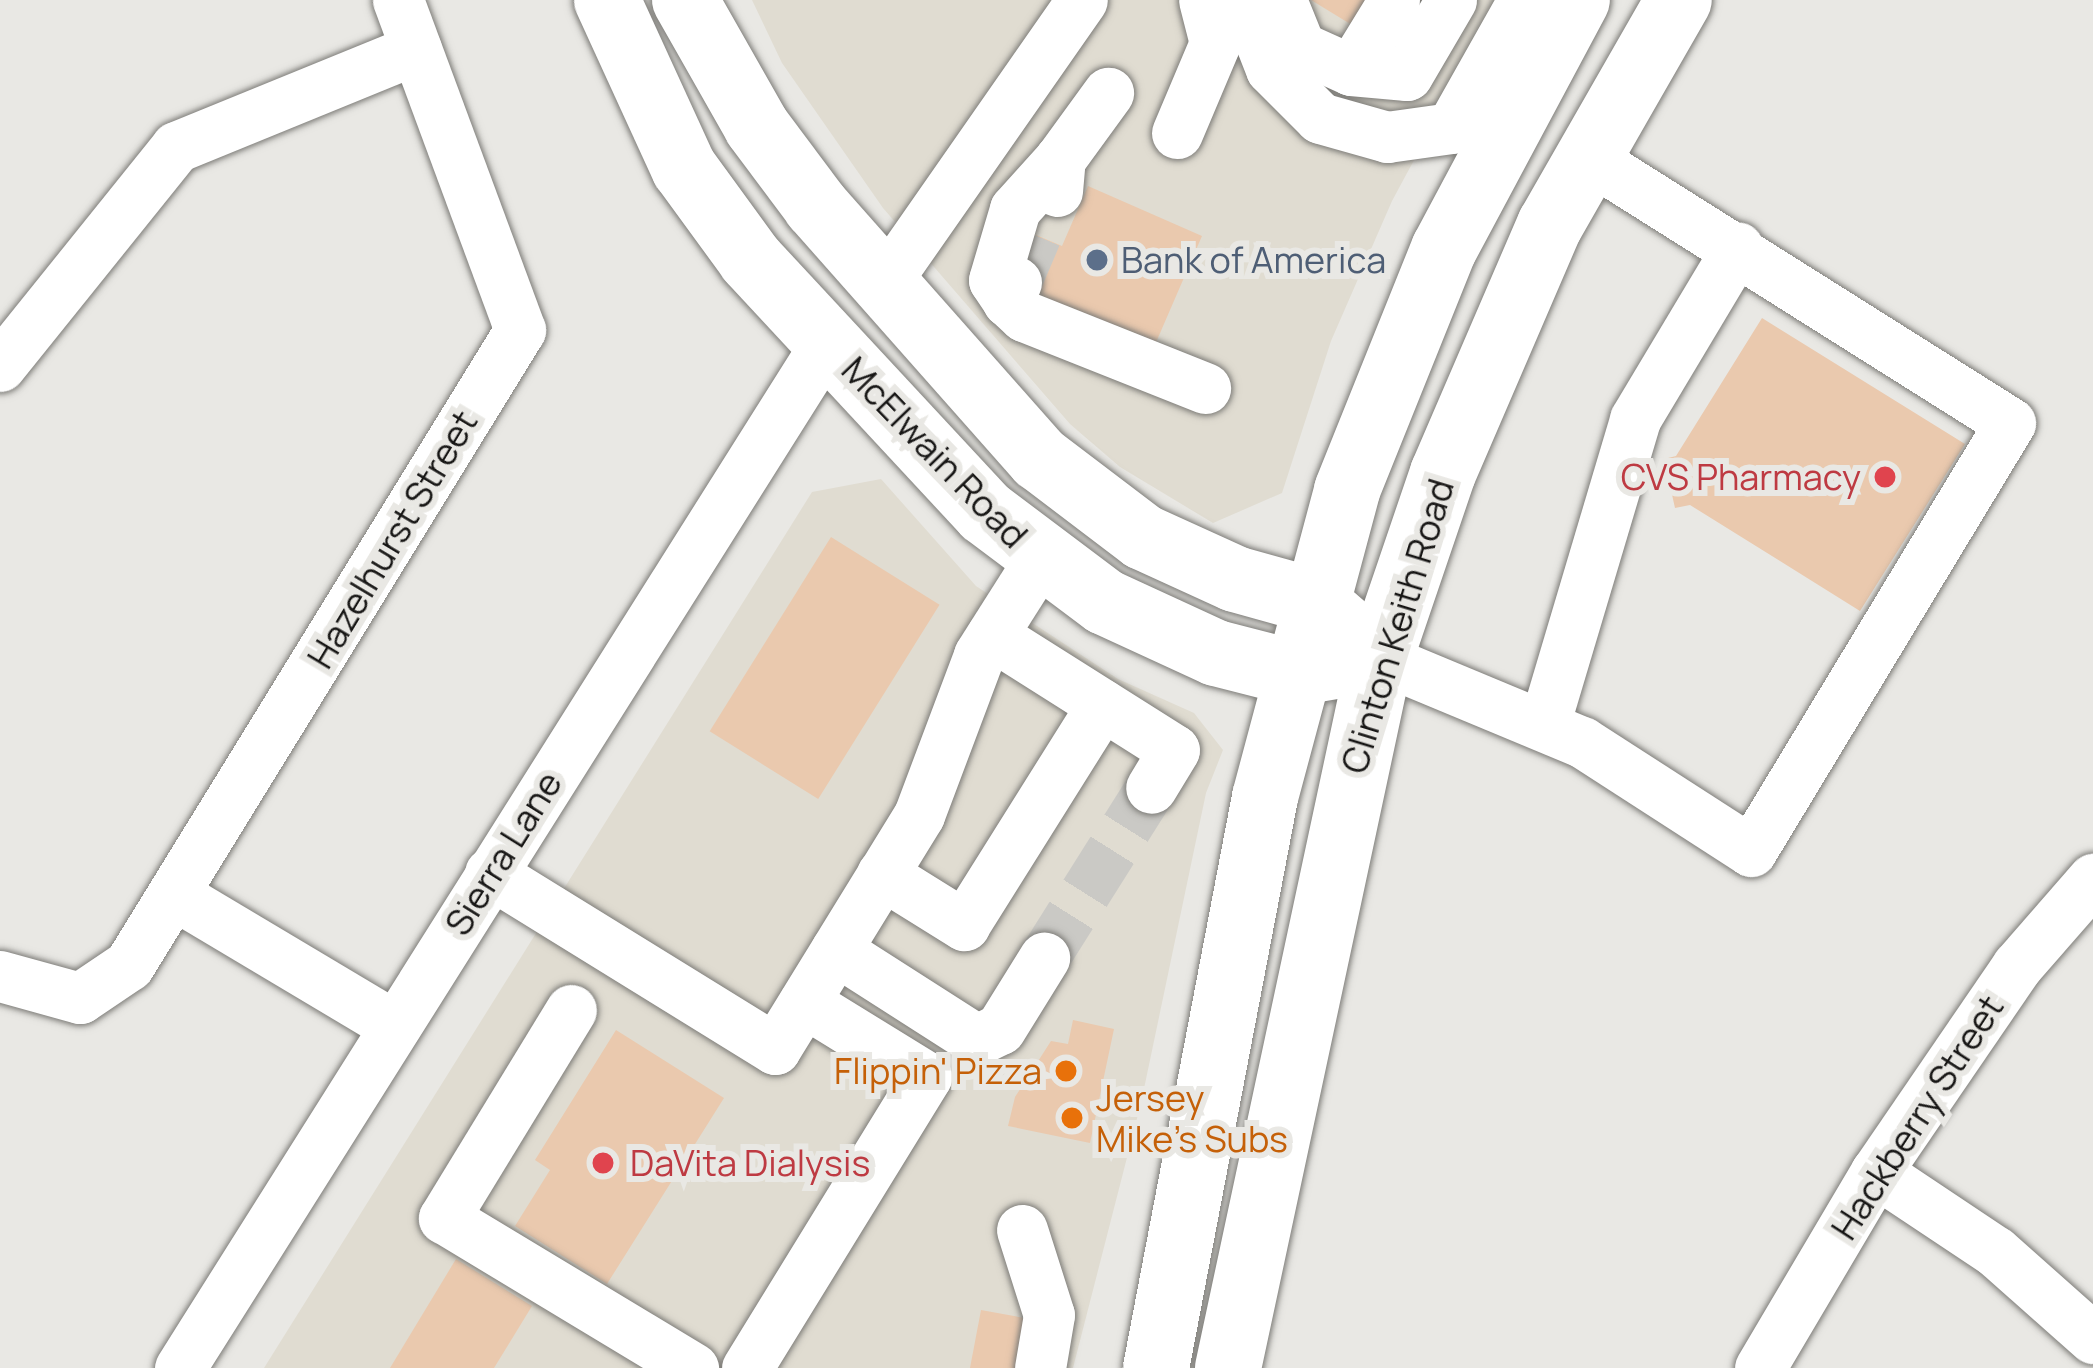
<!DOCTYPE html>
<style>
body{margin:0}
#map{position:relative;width:2093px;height:1368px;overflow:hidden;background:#e9e8e4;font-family:Manrope,sans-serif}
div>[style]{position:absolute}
.built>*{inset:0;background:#e0dcd1}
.building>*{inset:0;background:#eac9ae;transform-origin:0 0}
.minor-tunnel>*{height:51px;margin-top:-25.5px;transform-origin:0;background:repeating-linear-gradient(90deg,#cac9c5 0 51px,transparent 0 77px)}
.roads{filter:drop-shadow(0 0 3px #7d7c78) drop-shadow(0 0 3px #7d7c78)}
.minor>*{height:51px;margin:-25.5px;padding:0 25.5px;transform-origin:25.5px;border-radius:25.5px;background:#fff}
.major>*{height:66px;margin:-33px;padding:0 33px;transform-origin:33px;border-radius:33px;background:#fff}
.dots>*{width:33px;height:33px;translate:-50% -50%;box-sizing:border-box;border:6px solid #e9e8e4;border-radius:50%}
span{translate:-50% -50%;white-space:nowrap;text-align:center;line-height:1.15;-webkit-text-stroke:12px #e9e8e4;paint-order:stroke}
.service-label{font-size:36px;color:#4e5e75}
.left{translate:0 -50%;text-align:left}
.street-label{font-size:36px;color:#181716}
.health-label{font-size:36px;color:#be3a42}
.right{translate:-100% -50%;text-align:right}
.food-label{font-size:36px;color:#c56008}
</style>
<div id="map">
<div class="built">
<div style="clip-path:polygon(752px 0,1500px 0,1392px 201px,1331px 341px,1282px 493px,1213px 523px,1120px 467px,1070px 424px,883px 208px,782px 63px)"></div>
<div style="clip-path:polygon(881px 479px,976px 586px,1118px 679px,1194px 713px,1223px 750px,1206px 793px,1141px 1103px,1073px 1368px,264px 1368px,812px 492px)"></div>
</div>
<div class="building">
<div style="clip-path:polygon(1311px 0,1434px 0,1401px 55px)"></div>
<div style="clip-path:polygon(1088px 186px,1202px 236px,1151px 354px,1035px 303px,1040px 292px,997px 274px,1017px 227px,1062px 246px)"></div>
<div style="clip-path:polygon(1762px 318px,1965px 444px,1860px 611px,1690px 505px,1675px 508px,1664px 459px,1676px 456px)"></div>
<div style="left:831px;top:537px;width:128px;height:229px;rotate:32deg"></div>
<div style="clip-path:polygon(1073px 1020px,1114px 1029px,1090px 1143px,1008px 1126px,1015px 1097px,1051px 1041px,1068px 1044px)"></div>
<div style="clip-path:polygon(616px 1030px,724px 1098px,607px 1284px,515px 1226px,550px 1170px,535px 1160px)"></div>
<div style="clip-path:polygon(456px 1259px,532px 1306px,494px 1368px,390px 1368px)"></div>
<div style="clip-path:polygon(981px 1310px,1041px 1321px,1031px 1368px,970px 1368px)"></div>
</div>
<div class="minor-tunnel">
<div style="left:1016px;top:282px;width:51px;rotate:-66.9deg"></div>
<div style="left:1044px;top:958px;width:201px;rotate:-57.8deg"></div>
</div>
<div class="roads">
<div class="minor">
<div style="left:1244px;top:0;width:74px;rotate:68.6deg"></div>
<div style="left:1271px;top:69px;width:69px;rotate:45deg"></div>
<div style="left:1320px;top:118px;width:70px;rotate:15.8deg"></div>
<div style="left:1387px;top:137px;width:65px;rotate:-8deg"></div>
<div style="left:1451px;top:128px;width:147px;rotate:-60.6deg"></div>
<div style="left:1281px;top:0;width:51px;rotate:68deg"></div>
<div style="left:1300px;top:47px;width:56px;rotate:24.3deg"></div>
<div style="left:1351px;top:70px;width:56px;rotate:5.1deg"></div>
<div style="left:1407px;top:75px;width:87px;rotate:-59.6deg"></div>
<div style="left:1351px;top:70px;width:82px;rotate:-58.4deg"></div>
<div style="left:1177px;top:133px;width:98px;rotate:-67.1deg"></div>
<div style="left:1215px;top:43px;width:44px;rotate:-104.3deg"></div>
<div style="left:1057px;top:191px;width:32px;rotate:-85deg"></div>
<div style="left:1060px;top:159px;width:82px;rotate:-54deg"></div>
<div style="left:1016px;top:282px;width:21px;rotate:113deg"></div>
<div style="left:1008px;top:301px;width:22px;rotate:43deg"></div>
<div style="left:1024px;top:316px;width:195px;rotate:21.7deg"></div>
<div style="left:881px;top:288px;width:351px;rotate:-55.1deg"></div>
<div style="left:1008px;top:301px;width:25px;rotate:-124deg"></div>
<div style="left:994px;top:280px;width:74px;rotate:-73.5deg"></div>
<div style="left:1015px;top:209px;width:67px;rotate:-48deg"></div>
<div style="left:0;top:366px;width:281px;rotate:-51.2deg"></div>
<div style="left:176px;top:147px;width:259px;rotate:-22.2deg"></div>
<div style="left:992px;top:635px;width:215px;rotate:32.3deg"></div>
<div style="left:1174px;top:750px;width:44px;rotate:121.2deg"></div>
<div style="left:1380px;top:658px;width:219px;rotate:22.6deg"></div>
<div style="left:1582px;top:742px;width:201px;rotate:32.8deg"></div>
<div style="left:1751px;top:851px;width:500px;rotate:-58.82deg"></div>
<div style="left:2010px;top:423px;width:500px;rotate:-147.8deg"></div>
<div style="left:1544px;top:725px;width:319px;rotate:-73.4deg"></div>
<div style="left:1635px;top:419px;width:200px;rotate:-59.1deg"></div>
<div style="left:490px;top:873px;width:335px;rotate:31.7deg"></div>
<div style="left:775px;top:1049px;width:275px;rotate:-58.4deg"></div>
<div style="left:919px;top:815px;width:171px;rotate:-69.4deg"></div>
<div style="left:979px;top:655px;width:114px;rotate:-57.6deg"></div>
<div style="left:882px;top:874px;width:97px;rotate:31.9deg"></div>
<div style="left:964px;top:925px;width:260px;rotate:-57.9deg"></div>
<div style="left:175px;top:895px;width:256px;rotate:30.8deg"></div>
<div style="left:836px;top:950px;width:167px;rotate:32.6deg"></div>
<div style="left:977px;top:1040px;width:25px;rotate:-26deg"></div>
<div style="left:1000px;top:1029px;width:84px;rotate:-58.2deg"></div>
<div style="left:0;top:976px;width:83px;rotate:15.4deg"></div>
<div style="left:80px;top:998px;width:59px;rotate:-34deg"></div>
<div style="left:129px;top:965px;width:746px;rotate:-58.38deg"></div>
<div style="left:520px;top:330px;width:352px;rotate:-110.3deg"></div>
<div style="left:571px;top:1010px;width:244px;rotate:121.4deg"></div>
<div style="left:444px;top:1218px;width:291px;rotate:31.1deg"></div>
<div style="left:1876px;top:1172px;width:144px;rotate:33.7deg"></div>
<div style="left:1996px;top:1252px;width:130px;rotate:41.6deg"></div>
<div style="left:1022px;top:1230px;width:89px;rotate:72.4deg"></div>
<div style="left:1049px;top:1315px;width:54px;rotate:99.6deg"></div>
<div style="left:180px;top:1368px;width:1215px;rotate:-57.77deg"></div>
<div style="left:747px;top:1368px;width:342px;rotate:-58.4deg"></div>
<div style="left:926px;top:1077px;width:143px;rotate:-148.4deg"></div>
<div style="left:1760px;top:1368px;width:228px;rotate:-59.4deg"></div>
<div style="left:1876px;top:1172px;width:250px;rotate:-55.6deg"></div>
<div style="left:2017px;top:966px;width:116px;rotate:-48.9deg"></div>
</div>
<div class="major">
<div style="left:607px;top:0;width:185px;rotate:65.4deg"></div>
<div style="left:684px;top:168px;width:114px;rotate:53.9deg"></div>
<div style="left:751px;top:260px;width:344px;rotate:47.1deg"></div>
<div style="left:985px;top:512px;width:150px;rotate:36.9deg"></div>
<div style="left:1105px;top:602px;width:122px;rotate:24.7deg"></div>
<div style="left:1216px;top:653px;width:81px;rotate:14.4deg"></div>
<div style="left:1294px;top:673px;width:42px;rotate:-9.7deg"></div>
<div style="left:685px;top:0;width:146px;rotate:60.4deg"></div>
<div style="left:757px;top:127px;width:99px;rotate:53.2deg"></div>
<div style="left:816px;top:206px;width:337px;rotate:48.5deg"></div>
<div style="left:1039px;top:458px;width:131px;rotate:37.2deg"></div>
<div style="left:1143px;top:537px;width:101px;rotate:24.5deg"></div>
<div style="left:1235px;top:579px;width:82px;rotate:15.6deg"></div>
<div style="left:1314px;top:601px;width:41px;rotate:41.1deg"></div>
<div style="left:1156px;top:1368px;width:581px;rotate:-79.19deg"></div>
<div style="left:1265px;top:797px;width:318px;rotate:-75deg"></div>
<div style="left:1347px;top:490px;width:260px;rotate:-68.1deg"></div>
<div style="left:1444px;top:249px;width:282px;rotate:-61.9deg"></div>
<div style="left:1228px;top:1368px;width:726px;rotate:-77.92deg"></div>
<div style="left:1380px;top:658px;width:195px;rotate:-71.2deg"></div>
<div style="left:1443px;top:473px;width:270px;rotate:-66.7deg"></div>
<div style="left:1550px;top:225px;width:259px;rotate:-60.2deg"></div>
</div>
</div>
<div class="dots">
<div style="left:1097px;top:260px;background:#5c6f8a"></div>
<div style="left:1885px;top:477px;background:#e0444e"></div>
<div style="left:1066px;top:1071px;background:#e8710a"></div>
<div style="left:1072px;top:1118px;background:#e8710a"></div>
<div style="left:603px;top:1163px;background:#e0444e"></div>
</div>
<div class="service-label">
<span class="left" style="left:1121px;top:260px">Bank of America</span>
</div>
<div class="street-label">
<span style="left:935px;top:452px;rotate:46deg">McElwain Road</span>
<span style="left:392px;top:539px;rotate:-59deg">Hazelhurst Street</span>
<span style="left:1397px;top:626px;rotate:-73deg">Clinton Keith Road</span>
<span style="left:503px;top:853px;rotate:-58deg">Sierra Lane</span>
<span style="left:1917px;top:1117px;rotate:-57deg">Hackberry Street</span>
</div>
<div class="health-label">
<span class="right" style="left:1861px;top:477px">CVS Pharmacy</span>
<span class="left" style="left:630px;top:1163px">DaVita Dialysis</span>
</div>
<div class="food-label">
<span class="right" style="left:1042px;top:1071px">Flippin' Pizza</span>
<span class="left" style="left:1096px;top:1118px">Jersey<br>Mike's Subs</span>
</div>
</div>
